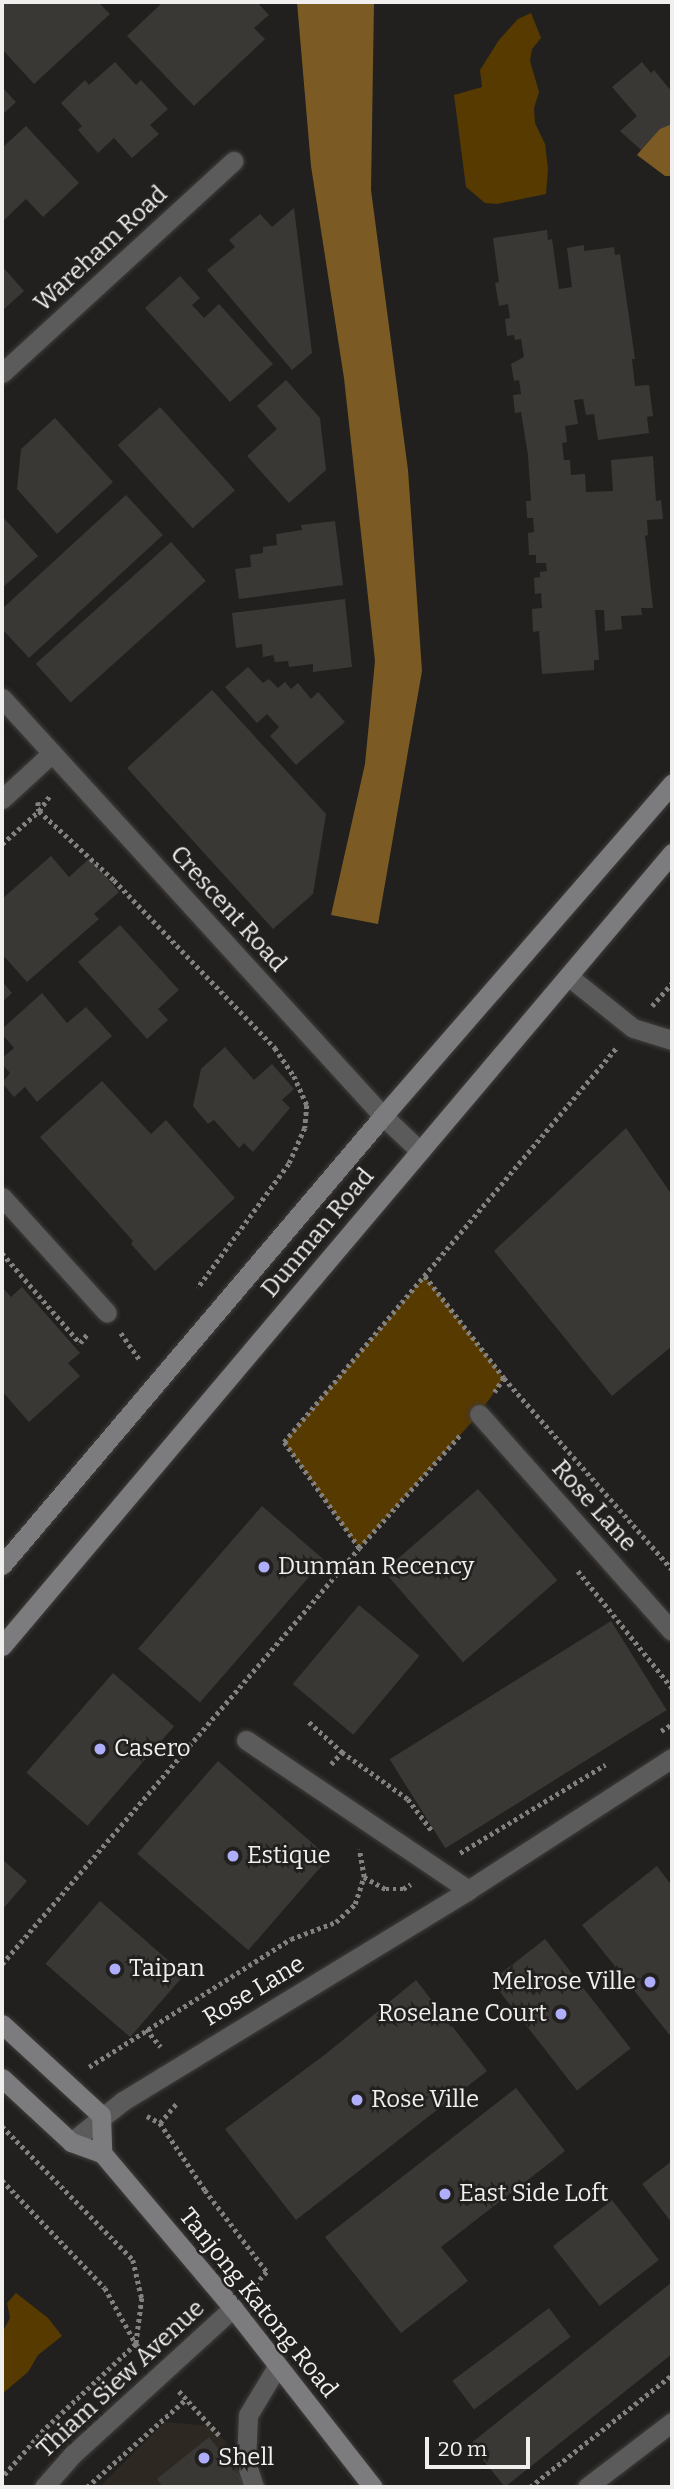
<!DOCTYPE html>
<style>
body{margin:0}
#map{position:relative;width:674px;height:2489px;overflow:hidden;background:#22201e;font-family:Bitter,serif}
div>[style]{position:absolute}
.built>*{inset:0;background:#2d2821}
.green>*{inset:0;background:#573a00}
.water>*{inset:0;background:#7b5b23}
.building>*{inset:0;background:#3a3835;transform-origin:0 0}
.path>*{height:4.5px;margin-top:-2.25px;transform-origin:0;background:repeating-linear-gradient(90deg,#82817f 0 3.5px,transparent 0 7px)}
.roads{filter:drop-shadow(0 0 2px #3f3d3b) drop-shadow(0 0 2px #3f3d3b)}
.service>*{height:19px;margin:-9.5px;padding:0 9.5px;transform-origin:9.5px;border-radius:9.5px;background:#5b5b5c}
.minor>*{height:19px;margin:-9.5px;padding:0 9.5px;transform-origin:9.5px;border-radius:9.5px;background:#5b5b5c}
.tertiary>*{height:19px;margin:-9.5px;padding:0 9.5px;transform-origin:9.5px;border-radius:9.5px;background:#5b5b5c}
.secondary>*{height:19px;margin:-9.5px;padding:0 9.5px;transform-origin:9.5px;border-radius:9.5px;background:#7c7c7e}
.dots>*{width:19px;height:19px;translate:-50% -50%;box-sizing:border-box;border:4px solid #22201e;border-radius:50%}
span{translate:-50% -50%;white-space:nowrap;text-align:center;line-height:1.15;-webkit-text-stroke:5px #22201e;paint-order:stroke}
.street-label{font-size:24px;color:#f0efee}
.poi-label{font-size:24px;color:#f0efee}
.left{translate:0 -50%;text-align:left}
.right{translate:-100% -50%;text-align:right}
.frame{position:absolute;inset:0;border:4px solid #f0efee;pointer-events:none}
.scale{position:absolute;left:425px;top:2437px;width:105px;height:32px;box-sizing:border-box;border:4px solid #f0efee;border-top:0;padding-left:9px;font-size:21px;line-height:24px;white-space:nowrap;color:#f0efee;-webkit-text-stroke:5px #22201e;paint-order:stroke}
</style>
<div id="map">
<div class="built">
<div style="clip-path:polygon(165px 2422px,211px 2426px,268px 2487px,99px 2487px)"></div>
</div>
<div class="green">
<div style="clip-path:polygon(531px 13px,541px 38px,532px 49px,530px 61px,539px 92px,534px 108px,535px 123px,545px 144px,548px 169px,546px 194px,497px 204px,485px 203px,466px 187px,454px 95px,482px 87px,480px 70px,499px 40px,518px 19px)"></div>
<div style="clip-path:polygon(425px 1276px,504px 1378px,479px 1414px,359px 1548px,284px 1442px)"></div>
<div style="clip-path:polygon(16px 2293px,48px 2318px,62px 2336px,38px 2355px,28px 2372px,2px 2394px,2px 2333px,10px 2318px,7px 2303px)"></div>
</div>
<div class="water">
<div style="clip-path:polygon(297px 2px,374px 2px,371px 190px,408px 470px,422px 671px,378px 924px,331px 915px,365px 764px,375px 661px,344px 378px,311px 166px)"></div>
<div style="clip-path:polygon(672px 113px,672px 176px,665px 176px,637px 155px)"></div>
</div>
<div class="building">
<div style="clip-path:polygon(2px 2px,98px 2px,110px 14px,34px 84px,2px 49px)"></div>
<div style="clip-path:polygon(163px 2px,257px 2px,269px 15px,254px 28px,265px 39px,194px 106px,127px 36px)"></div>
<div style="clip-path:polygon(115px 62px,136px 85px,141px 80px,168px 109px,150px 125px,159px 134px,132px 158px,114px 138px,98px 153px,78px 130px,82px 126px,61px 103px,85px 80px,89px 85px)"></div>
<div style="clip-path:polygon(642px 62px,651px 73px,654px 70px,672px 92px,672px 124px,660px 129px,641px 150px,620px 131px,637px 116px,612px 87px)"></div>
<div style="clip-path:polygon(2px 87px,16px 102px,2px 115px)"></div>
<div style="clip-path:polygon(26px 126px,79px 183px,43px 217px,26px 199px,2px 222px,2px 148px)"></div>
<div style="clip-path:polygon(294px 208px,312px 353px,292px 370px,207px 270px,235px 247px,229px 240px,260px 214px,272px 227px)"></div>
<div style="clip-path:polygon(547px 230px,548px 240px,552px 239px,559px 289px,572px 287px,567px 248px,584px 245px,584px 251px,614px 247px,615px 255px,620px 254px,635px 359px,632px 359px,635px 386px,649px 385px,653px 416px,647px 417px,649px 433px,598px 440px,594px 414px,586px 415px,583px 399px,574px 400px,578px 424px,565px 426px,567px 442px,562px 443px,564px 460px,570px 460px,571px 475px,585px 474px,586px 492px,613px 491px,611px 460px,653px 456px,656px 501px,661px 500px,663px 519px,647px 520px,648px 535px,645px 536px,653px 608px,641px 608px,642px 615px,621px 616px,622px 629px,605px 631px,604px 610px,595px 610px,599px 660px,594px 660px,594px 670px,542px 674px,539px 631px,533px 632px,532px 609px,542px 608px,541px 593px,535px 594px,534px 578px,540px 577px,540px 572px,547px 571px,546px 563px,536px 563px,536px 555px,529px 555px,528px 533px,534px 532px,533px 518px,527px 518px,526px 501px,531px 501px,528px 455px,521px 412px,515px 413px,513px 395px,521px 394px,519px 380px,514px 381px,511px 364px,524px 357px,521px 339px,515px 340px,514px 335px,507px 336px,505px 319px,510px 318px,508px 304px,499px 306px,495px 283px,499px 282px,493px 238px)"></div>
<div style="clip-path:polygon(2px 266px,24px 291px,2px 311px)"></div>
<div style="clip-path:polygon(180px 276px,200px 298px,192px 305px,204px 318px,219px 304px,273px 364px,230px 402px,145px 308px)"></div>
<div style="clip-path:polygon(286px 380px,320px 418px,326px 470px,289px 503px,247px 456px,277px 429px,257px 406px)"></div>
<div style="left:160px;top:407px;width:112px;height:57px;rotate:48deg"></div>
<div style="clip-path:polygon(55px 418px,113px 482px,57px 534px,17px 489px,21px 449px)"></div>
<div style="clip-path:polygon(126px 495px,163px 535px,29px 658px,2px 629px,2px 609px)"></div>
<div style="clip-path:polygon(2px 516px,38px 556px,2px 588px)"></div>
<div style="clip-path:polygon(335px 521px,343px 585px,239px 599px,235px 569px,251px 567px,250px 555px,263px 553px,263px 547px,277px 545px,276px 534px,302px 530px,301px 525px)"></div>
<div style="left:171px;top:542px;width:52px;height:182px;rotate:48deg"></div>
<div style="clip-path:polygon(345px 599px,352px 667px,313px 672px,313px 664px,289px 667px,288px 661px,275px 662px,273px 655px,263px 657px,262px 644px,236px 648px,232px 613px)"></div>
<div style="clip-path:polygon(248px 667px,263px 683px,269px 679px,278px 688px,285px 682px,291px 689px,298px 683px,311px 699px,318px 692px,345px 722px,296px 765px,270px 736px,279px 727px,267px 714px,257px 723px,225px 687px)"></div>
<div style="clip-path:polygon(212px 690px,326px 814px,313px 894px,273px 929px,127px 768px)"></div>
<div style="clip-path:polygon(51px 856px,69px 877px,90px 858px,119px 892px,94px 914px,99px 919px,27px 982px,2px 954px,2px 899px)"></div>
<div style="clip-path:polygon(120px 925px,179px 990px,158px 1009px,168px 1020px,147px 1039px,78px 962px)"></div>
<div style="clip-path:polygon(2px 981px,12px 993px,2px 1002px)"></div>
<div style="clip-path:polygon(42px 993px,67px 1023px,86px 1007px,112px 1036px,37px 1102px,25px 1087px,14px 1097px,2px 1083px,10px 1073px,2px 1064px,2px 1058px,14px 1048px,2px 1034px,2px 1029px)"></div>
<div style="clip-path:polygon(225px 1047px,254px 1080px,272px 1064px,294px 1089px,282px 1100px,290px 1108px,253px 1152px,244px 1143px,239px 1148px,214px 1120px,208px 1124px,193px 1106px,201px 1069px)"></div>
<div style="clip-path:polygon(102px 1081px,151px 1134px,166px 1120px,235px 1198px,155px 1271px,131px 1244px,133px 1241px,40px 1137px)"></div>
<div style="clip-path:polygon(626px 1128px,672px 1195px,672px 1346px,612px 1396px,494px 1251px)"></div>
<div style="clip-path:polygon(2px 1287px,11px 1297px,22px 1287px,80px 1353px,68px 1363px,80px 1376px,29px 1422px,2px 1391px)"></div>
<div style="left:478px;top:1489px;width:121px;height:125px;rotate:49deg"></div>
<div style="left:262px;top:1506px;width:82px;height:189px;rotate:41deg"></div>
<div style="left:359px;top:1605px;width:79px;height:103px;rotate:40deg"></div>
<div style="left:611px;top:1621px;width:105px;height:261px;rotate:58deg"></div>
<div style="left:113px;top:1673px;width:81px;height:132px;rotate:41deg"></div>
<div style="left:218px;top:1761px;width:147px;height:123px;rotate:41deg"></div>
<div style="clip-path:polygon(2px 1859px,27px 1881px,2px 1910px)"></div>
<div style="clip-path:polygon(657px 1866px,672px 1886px,672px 2038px,582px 1925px)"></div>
<div style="left:100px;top:1901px;width:112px;height:83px;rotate:41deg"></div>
<div style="left:545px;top:1939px;width:139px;height:68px;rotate:52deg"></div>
<div style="clip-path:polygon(416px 1980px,487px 2071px,296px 2220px,225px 2129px,327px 2053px)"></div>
<div style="clip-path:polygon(516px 2088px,565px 2151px,441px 2247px,468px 2281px,401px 2333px,325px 2237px)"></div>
<div style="clip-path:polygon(672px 2161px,672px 2223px,642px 2184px)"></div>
<div style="left:612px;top:2200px;width:76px;height:75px;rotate:52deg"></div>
<div style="clip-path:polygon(672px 2282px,672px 2354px,505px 2487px,470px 2444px)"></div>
<div style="left:549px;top:2308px;width:36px;height:121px;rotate:53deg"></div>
<div style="clip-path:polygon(209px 2437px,248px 2487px,163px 2487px,157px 2479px)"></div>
</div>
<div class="path">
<div style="left:38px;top:802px;width:9px;rotate:84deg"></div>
<div style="left:39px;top:811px;width:102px;rotate:42.6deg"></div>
<div style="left:114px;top:880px;width:233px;rotate:46.2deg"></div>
<div style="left:275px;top:1048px;width:34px;rotate:56deg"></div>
<div style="left:294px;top:1076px;width:32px;rotate:66deg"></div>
<div style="left:307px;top:1105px;width:23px;rotate:95deg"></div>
<div style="left:305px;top:1128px;width:39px;rotate:114deg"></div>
<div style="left:289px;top:1164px;width:154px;rotate:126.3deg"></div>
<div style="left:2px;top:844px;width:50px;rotate:-41.7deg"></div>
<div style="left:39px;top:811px;width:19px;rotate:-55deg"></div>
<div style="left:652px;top:1006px;width:30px;rotate:-49deg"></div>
<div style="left:2px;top:1253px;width:119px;rotate:49.1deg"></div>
<div style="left:80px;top:1343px;width:13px;rotate:-51deg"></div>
<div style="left:425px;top:1276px;width:129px;rotate:52.2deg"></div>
<div style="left:504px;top:1378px;width:17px;rotate:123deg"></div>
<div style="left:121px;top:1333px;width:33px;rotate:55deg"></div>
<div style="left:504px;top:1378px;width:254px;rotate:48.7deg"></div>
<div style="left:359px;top:1548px;width:153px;rotate:-48.2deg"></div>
<div style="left:578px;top:1571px;width:150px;rotate:51.2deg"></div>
<div style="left:309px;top:1722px;width:45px;rotate:42.3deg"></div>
<div style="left:342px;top:1752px;width:81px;rotate:35.5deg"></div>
<div style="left:408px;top:1799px;width:39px;rotate:53deg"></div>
<div style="left:661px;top:1731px;width:13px;rotate:-32deg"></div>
<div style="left:331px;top:1764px;width:16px;rotate:-47deg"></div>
<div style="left:460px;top:1853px;width:170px;rotate:-31.3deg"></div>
<div style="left:364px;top:1877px;width:25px;rotate:29deg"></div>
<div style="left:386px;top:1889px;width:17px"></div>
<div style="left:403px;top:1889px;width:9px;rotate:-32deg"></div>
<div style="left:2px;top:1964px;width:548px;rotate:-49.36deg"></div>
<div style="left:359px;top:1548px;width:130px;rotate:-125.3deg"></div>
<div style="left:284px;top:1442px;width:517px;rotate:-49.87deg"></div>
<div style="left:146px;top:2029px;width:23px;rotate:50deg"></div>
<div style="left:89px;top:2067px;width:239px;rotate:-32.4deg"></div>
<div style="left:291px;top:1939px;width:48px;rotate:-20.7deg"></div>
<div style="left:336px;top:1922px;width:26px;rotate:-43deg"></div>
<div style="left:355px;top:1904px;width:28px;rotate:-72deg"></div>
<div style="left:364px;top:1877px;width:28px;rotate:-100deg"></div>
<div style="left:147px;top:2116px;width:15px;rotate:28deg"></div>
<div style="left:160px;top:2123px;width:81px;rotate:56.1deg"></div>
<div style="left:205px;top:2190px;width:103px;rotate:52.9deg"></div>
<div style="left:267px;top:2272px;width:25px;rotate:133deg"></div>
<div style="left:160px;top:2123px;width:26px;rotate:-50deg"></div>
<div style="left:2px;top:2126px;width:187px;rotate:45.6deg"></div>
<div style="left:133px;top:2260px;width:39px;rotate:77deg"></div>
<div style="left:142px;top:2298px;width:46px;rotate:97.4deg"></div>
<div style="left:136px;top:2344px;width:126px;rotate:136.9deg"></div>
<div style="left:44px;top:2430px;width:64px;rotate:131.2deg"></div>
<div style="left:2px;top:2180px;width:149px;rotate:46.4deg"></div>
<div style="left:105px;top:2288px;width:64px;rotate:61deg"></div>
<div style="left:136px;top:2344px;width:13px;rotate:45deg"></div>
<div style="left:179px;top:2391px;width:61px;rotate:47.7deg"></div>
<div style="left:87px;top:2487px;width:132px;rotate:-41.6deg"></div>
<div style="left:530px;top:2487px;width:181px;rotate:-38.3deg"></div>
</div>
<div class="roads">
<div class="service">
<div style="left:568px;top:976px;width:83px;rotate:38.7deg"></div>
<div style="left:633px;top:1028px;width:41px;rotate:17.1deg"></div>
<div style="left:254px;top:2487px;width:25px;rotate:-108deg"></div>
<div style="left:246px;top:2463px;width:48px;rotate:-87.6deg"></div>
<div style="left:248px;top:2415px;width:58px;rotate:-59deg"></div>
</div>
<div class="minor">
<div style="left:2px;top:373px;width:314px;rotate:-42.5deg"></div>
<div style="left:2px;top:799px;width:68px;rotate:-42.6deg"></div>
<div style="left:2px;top:1197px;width:156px;rotate:47.8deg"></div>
<div style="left:479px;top:1414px;width:290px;rotate:48.4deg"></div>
<div style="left:246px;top:1740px;width:268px;rotate:34deg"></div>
<div style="left:71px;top:2142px;width:66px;rotate:-38.3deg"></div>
<div style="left:123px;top:2101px;width:404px;rotate:-31.4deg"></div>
<div style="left:468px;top:1890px;width:243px;rotate:-32.9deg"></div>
<div style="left:44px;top:2487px;width:43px;rotate:-48.8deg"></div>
<div style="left:72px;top:2455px;width:218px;rotate:-42.4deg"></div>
<div style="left:587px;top:2487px;width:107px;rotate:-37.4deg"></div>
</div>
<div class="tertiary">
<div style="left:2px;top:698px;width:566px;rotate:47.65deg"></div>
<div style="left:383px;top:1116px;width:51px;rotate:43.4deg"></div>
</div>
<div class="secondary">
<div style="left:2px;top:1565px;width:589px;rotate:-49.68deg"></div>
<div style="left:383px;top:1116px;width:441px;rotate:-49deg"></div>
<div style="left:2px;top:1646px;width:1038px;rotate:-49.81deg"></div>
<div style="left:2px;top:2024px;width:134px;rotate:42.6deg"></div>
<div style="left:101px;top:2115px;width:38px;rotate:88deg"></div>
<div style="left:2px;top:2078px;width:94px;rotate:42.8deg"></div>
<div style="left:71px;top:2142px;width:33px;rotate:20deg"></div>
<div style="left:102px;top:2153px;width:203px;rotate:49.8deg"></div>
<div style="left:233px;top:2308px;width:227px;rotate:52deg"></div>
</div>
</div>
<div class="dots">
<div style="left:264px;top:1567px;background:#afaefa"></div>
<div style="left:100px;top:1749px;background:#afaefa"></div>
<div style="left:233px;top:1856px;background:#afaefa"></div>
<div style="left:115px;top:1969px;background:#afaefa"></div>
<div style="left:650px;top:1982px;background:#afaefa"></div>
<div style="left:561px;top:2014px;background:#afaefa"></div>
<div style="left:357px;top:2100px;background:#afaefa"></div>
<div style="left:445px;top:2194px;background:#afaefa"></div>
<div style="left:204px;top:2458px;background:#afaefa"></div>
</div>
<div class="street-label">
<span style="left:101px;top:249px;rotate:-43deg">Wareham Road</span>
<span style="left:228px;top:909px;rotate:48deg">Crescent Road</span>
<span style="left:318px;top:1233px;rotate:-50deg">Dunman Road</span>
<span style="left:594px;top:1506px;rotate:48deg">Rose Lane</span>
<span style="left:254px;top:1991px;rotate:-31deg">Rose Lane</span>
<span style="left:258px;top:2303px;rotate:51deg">Tanjong Katong Road</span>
<span style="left:121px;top:2379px;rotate:-43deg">Thiam Siew Avenue</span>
</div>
<div class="poi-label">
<span class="left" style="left:278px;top:1567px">Dunman Recency</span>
<span class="left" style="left:114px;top:1749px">Casero</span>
<span class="left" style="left:247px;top:1856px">Estique</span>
<span class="left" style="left:129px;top:1969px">Taipan</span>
<span class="right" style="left:636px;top:1982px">Melrose Ville</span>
<span class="right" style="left:547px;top:2014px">Roselane Court</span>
<span class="left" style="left:371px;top:2100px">Rose Ville</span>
<span class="left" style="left:459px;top:2194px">East Side Loft</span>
<span class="left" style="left:218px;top:2458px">Shell</span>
</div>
<div class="frame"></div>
<div class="scale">20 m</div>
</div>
